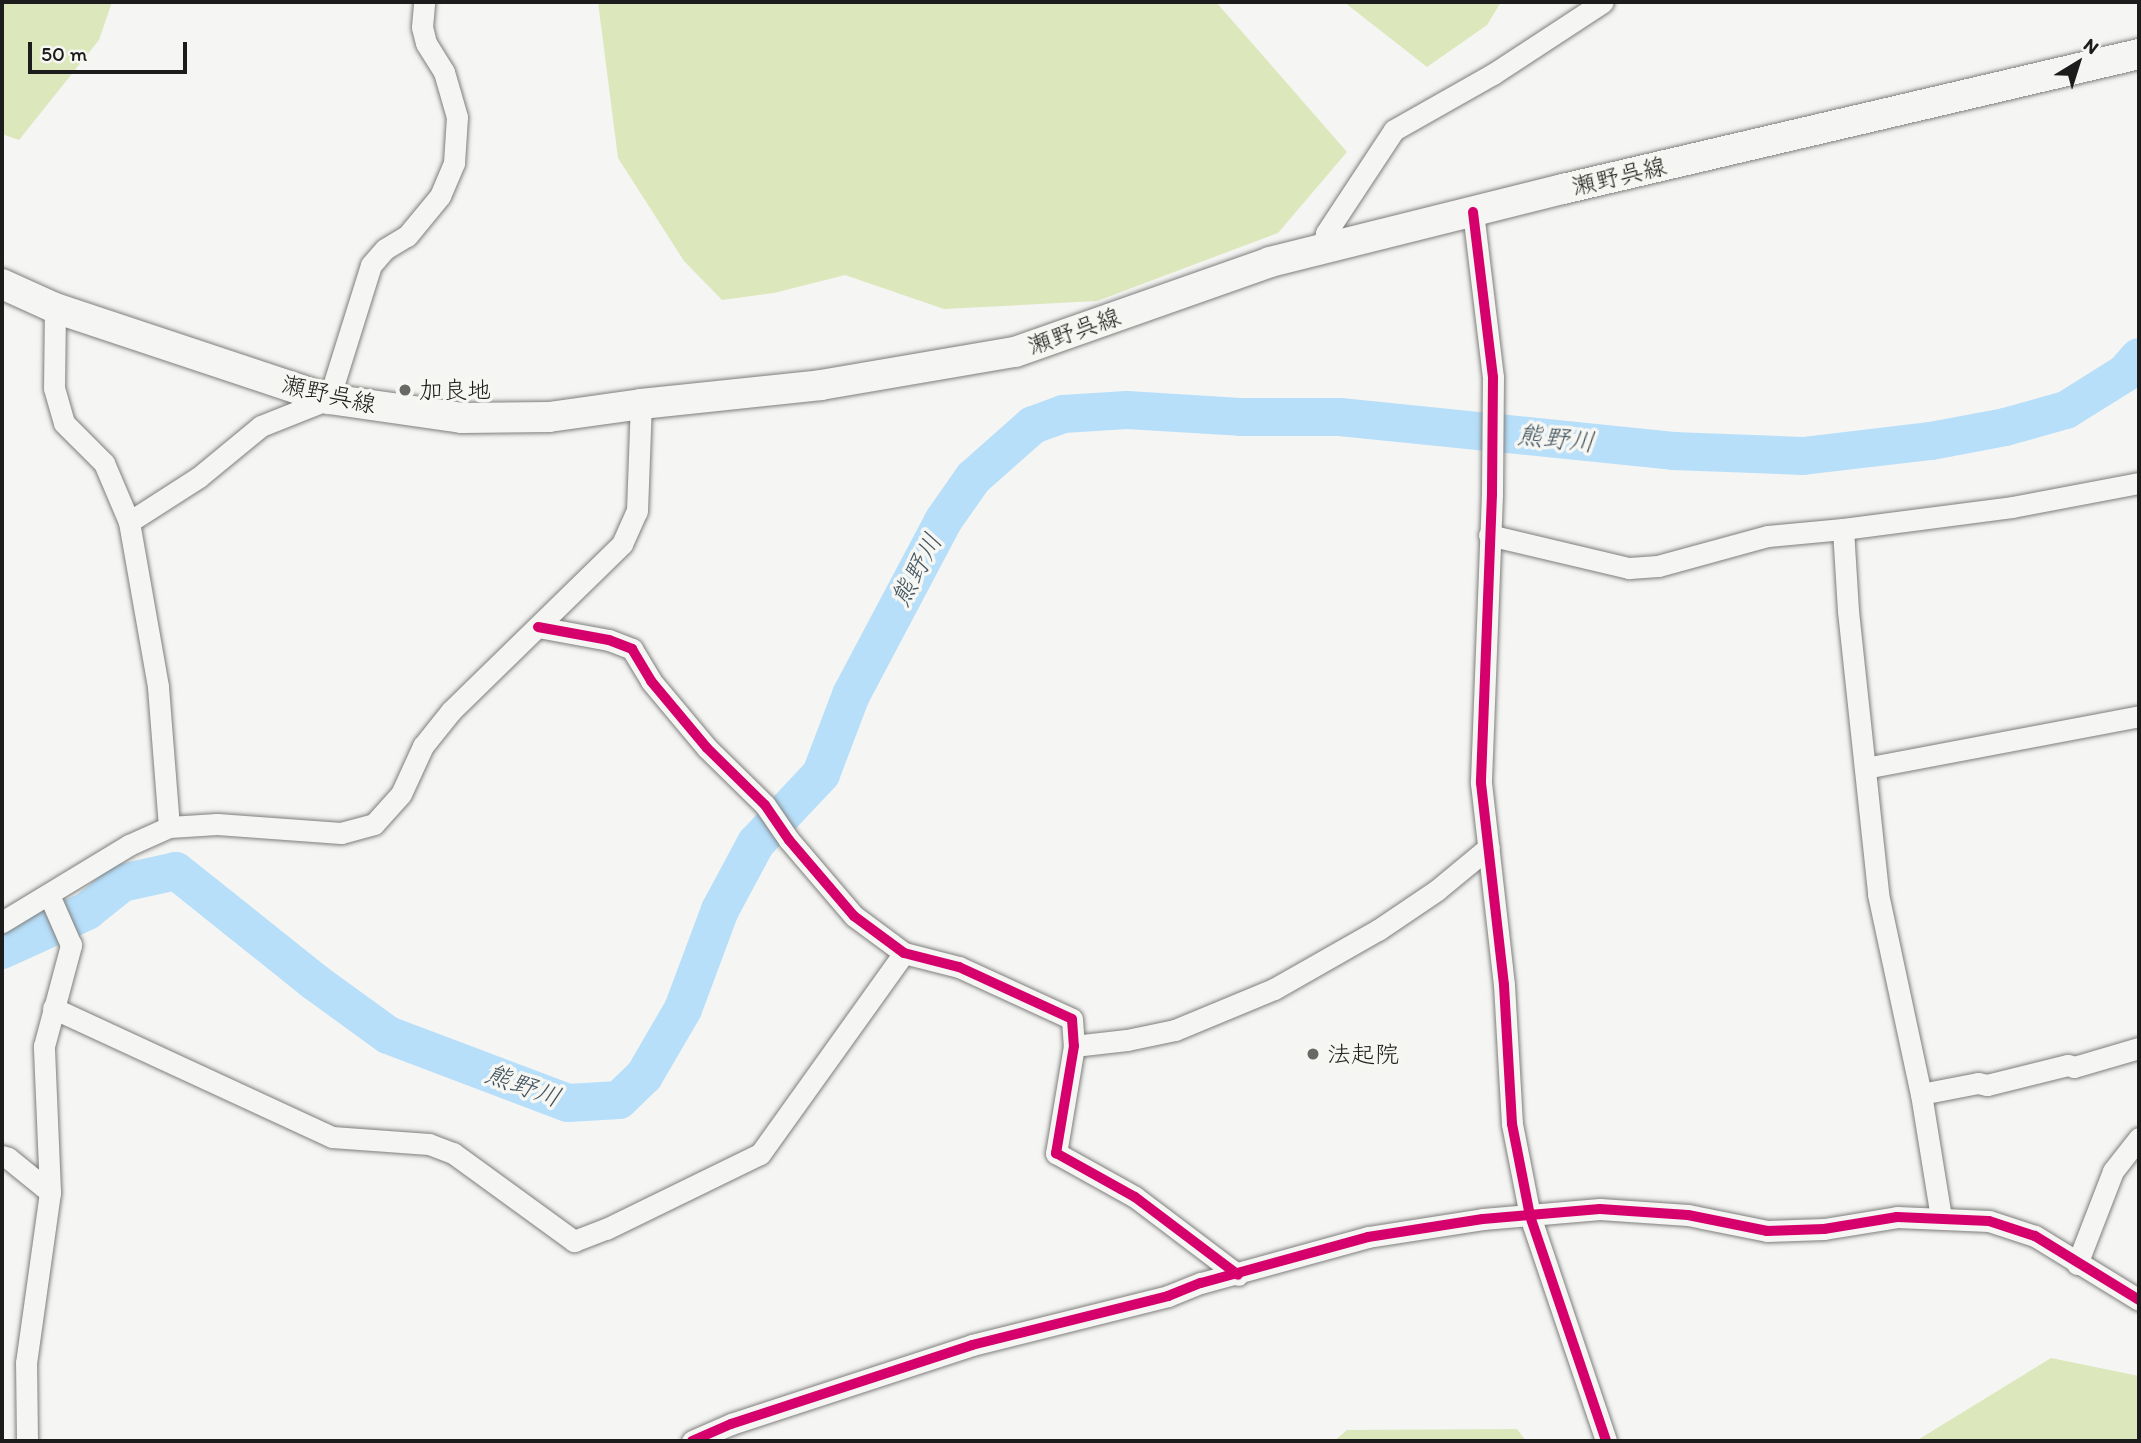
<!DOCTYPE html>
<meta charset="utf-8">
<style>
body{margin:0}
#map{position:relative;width:2141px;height:1443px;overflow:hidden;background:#f5f5f3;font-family:Itim,"Klee One",sans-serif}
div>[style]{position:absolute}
.green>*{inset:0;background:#dde7bc}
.river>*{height:38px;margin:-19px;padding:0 19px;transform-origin:19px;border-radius:19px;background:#b7dffa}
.roads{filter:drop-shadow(0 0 2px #7e7e7d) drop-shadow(0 0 2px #7e7e7d)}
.minor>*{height:21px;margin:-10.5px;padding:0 10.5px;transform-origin:10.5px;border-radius:10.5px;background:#f5f5f3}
.secondary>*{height:30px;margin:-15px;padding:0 15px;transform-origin:15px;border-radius:15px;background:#f5f5f3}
.cycleway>*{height:10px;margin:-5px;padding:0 5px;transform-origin:5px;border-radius:5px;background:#d6006c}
.dots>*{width:19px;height:19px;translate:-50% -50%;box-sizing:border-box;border:4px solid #f6f6f2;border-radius:50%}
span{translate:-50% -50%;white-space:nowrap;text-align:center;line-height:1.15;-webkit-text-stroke:7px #f6f6f2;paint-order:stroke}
.street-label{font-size:24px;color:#1c1c1c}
.poi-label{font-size:24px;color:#1c1c1c}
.left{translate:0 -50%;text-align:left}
.water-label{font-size:26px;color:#435460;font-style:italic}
.frame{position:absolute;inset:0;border:4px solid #1c1c1c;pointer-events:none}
.north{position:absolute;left:2043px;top:28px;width:70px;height:70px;-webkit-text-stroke:5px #f6f6f2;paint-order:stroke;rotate:38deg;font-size:19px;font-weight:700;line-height:28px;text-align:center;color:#1c1c1c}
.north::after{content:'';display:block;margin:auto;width:24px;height:32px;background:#1c1c1c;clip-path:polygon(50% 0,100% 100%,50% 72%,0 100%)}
.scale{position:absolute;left:28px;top:42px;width:159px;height:32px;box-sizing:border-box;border:4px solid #1c1c1c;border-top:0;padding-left:9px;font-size:21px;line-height:24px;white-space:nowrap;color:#1c1c1c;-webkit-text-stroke:5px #f6f6f2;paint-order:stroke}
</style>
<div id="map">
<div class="green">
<div style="clip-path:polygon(2px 2px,112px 2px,99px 40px,19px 140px,2px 134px)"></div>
<div style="clip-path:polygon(598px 2px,1216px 2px,1347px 152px,1278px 233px,1097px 301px,944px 309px,845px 275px,774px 293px,722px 300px,684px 261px,618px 158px)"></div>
<div style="clip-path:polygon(1344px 2px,1501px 2px,1487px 25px,1427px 67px)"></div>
<div style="clip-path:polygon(2051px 1358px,2139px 1376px,2139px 1441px,1916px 1441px)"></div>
<div style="clip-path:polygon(1517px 1429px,1526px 1441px,1334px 1441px,1347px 1430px)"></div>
</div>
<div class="river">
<div style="left:2px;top:950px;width:94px;rotate:-24.6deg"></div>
<div style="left:87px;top:911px;width:45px;rotate:-38.7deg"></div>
<div style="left:122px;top:883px;width:55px;rotate:-12.5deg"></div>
<div style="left:176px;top:871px;width:178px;rotate:38.6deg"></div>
<div style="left:315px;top:982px;width:90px;rotate:36deg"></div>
<div style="left:388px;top:1035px;width:192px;rotate:20.7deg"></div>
<div style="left:568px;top:1103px;width:51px;rotate:-3.4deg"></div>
<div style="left:619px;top:1100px;width:35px;rotate:-44deg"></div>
<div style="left:644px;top:1076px;width:78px;rotate:-59.8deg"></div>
<div style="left:683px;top:1009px;width:106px;rotate:-69.5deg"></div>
<div style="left:720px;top:910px;width:76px;rotate:-61.8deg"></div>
<div style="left:756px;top:843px;width:95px;rotate:-46.7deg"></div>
<div style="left:821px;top:774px;width:85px;rotate:-69.2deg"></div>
<div style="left:851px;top:695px;width:197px;rotate:-62.1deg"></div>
<div style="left:943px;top:521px;width:52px;rotate:-55.1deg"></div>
<div style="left:973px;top:478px;width:80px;rotate:-41.5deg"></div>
<div style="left:1033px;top:425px;width:32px;rotate:-20deg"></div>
<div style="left:1063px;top:414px;width:64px;rotate:-3.6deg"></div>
<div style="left:1127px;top:410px;width:113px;rotate:3.5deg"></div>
<div style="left:1240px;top:417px;width:100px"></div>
<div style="left:1340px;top:417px;width:335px;rotate:5.8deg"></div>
<div style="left:1673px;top:451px;width:130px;rotate:2.2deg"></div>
<div style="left:1803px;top:456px;width:129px;rotate:-6.7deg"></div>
<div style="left:1931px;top:441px;width:75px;rotate:-10.7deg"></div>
<div style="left:2005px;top:427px;width:63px;rotate:-15.6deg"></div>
<div style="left:2066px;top:410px;width:70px;rotate:-32.1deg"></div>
<div style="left:2125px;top:373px;width:21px;rotate:-49deg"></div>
</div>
<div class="roads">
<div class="minor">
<div style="left:1473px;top:212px;width:166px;rotate:83.1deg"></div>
<div style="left:1493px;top:377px;width:117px;rotate:90.5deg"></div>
<div style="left:1492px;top:494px;width:289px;rotate:92.2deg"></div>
<div style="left:1481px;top:783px;width:203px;rotate:83.5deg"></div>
<div style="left:1504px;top:985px;width:139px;rotate:86.7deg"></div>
<div style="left:1512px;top:1124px;width:94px;rotate:78.9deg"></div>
<div style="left:1530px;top:1216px;width:237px;rotate:71.3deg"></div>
<div style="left:1323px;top:249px;width:16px;rotate:-79deg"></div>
<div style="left:1326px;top:233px;width:123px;rotate:-56.6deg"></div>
<div style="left:1394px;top:130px;width:114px;rotate:-29.5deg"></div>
<div style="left:1493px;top:74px;width:131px;rotate:-33.2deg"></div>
<div style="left:55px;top:308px;width:80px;rotate:90.7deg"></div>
<div style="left:54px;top:388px;width:36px;rotate:74deg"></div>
<div style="left:64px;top:423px;width:57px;rotate:45deg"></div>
<div style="left:104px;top:463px;width:64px;rotate:67deg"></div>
<div style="left:129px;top:522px;width:168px;rotate:80deg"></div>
<div style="left:158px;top:687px;width:140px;rotate:85.5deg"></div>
<div style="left:129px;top:522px;width:83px;rotate:-32.7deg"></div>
<div style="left:199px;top:477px;width:80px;rotate:-39.4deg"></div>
<div style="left:261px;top:426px;width:73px;rotate:-21.7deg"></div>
<div style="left:329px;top:399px;width:140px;rotate:-72.6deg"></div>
<div style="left:371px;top:265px;width:21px;rotate:-49deg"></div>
<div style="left:385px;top:249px;width:26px;rotate:-31deg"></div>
<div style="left:407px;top:236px;width:52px;rotate:-50.5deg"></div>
<div style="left:440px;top:196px;width:36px;rotate:-67deg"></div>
<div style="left:454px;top:163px;width:46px;rotate:-86.3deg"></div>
<div style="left:457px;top:117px;width:47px;rotate:-106.1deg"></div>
<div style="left:444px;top:72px;width:34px;rotate:-122deg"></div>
<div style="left:426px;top:43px;width:16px;rotate:-104deg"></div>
<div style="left:422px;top:27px;width:25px;rotate:-85deg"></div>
<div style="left:1843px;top:529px;width:82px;rotate:86.5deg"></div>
<div style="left:1848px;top:611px;width:285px;rotate:83.9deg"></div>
<div style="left:1878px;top:894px;width:205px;rotate:77.9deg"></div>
<div style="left:1921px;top:1094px;width:126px;rotate:80.8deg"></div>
<div style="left:1489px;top:535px;width:144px;rotate:13.3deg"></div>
<div style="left:1629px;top:568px;width:29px;rotate:-4deg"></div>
<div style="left:1658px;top:566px;width:114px;rotate:-15.3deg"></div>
<div style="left:1768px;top:536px;width:75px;rotate:-5.3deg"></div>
<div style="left:1843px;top:529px;width:170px;rotate:-7.4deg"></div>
<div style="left:2012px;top:507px;width:129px;rotate:-10.7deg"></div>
<div style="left:538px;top:627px;width:72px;rotate:10.4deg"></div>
<div style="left:609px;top:640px;width:25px;rotate:21deg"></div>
<div style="left:632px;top:649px;width:37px;rotate:59deg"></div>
<div style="left:651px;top:681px;width:87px;rotate:50.1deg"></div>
<div style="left:707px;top:748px;width:81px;rotate:44.5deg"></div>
<div style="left:765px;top:805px;width:42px;rotate:55.6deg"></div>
<div style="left:789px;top:840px;width:100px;rotate:49.5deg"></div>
<div style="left:854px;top:916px;width:62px;rotate:36.5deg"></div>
<div style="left:904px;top:953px;width:57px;rotate:14.3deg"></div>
<div style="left:959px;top:967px;width:124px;rotate:24.7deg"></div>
<div style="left:1072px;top:1019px;width:27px;rotate:86deg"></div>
<div style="left:1074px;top:1046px;width:109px;rotate:99.5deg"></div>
<div style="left:1056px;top:1153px;width:90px;rotate:29.1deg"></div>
<div style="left:1135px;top:1197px;width:129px;rotate:37.1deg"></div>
<div style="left:1865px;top:768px;width:279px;rotate:-10.7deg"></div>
<div style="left:2px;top:922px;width:149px;rotate:-31.2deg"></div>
<div style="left:129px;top:845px;width:44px;rotate:-24.2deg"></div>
<div style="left:169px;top:827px;width:48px;rotate:-3.6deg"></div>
<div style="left:217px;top:824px;width:124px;rotate:4.2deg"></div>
<div style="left:341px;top:833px;width:34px;rotate:-15deg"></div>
<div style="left:374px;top:824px;width:40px;rotate:-48deg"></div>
<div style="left:401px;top:794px;width:53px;rotate:-65.4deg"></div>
<div style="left:423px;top:746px;width:45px;rotate:-51.3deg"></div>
<div style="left:451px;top:711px;width:239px;rotate:-44.3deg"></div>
<div style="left:622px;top:544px;width:36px;rotate:-66deg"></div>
<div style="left:637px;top:511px;width:107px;rotate:-87.9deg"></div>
<div style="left:53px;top:1008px;width:307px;rotate:24.8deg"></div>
<div style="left:332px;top:1137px;width:97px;rotate:4.1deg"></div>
<div style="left:429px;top:1144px;width:26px;rotate:21deg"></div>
<div style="left:453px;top:1153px;width:150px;rotate:36deg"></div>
<div style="left:574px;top:1241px;width:34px;rotate:-21deg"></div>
<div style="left:606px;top:1229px;width:171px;rotate:-26deg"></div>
<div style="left:760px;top:1154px;width:247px;rotate:-54.4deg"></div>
<div style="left:1074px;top:1046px;width:53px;rotate:-6.5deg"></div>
<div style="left:1127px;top:1040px;width:49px;rotate:-11.8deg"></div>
<div style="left:1175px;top:1030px;width:107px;rotate:-22.5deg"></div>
<div style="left:1274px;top:989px;width:120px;rotate:-29.6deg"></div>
<div style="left:1378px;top:930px;width:71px;rotate:-34.1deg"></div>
<div style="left:1437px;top:890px;width:67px;rotate:-39.6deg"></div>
<div style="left:1921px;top:1094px;width:58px;rotate:-10.9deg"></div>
<div style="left:1978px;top:1083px;width:9px;rotate:13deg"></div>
<div style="left:1987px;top:1085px;width:83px;rotate:-13.9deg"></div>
<div style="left:2068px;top:1065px;width:6px;rotate:18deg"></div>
<div style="left:2074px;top:1067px;width:68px;rotate:-16.3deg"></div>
<div style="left:2px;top:1156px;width:6px;rotate:18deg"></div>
<div style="left:8px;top:1158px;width:54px;rotate:39deg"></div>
<div style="left:2077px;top:1264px;width:100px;rotate:-68.8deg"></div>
<div style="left:2113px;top:1171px;width:42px;rotate:-51.8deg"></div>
<div style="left:27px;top:1441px;width:78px;rotate:-90.7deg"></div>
<div style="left:26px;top:1363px;width:173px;rotate:-82deg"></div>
<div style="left:50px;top:1192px;width:146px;rotate:-92.4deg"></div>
<div style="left:44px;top:1046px;width:105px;rotate:-75deg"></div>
<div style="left:71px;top:945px;width:55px;rotate:-113.7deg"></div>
<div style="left:692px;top:1441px;width:43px;rotate:-23.6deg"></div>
<div style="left:731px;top:1424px;width:254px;rotate:-18.1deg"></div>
<div style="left:972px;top:1345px;width:202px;rotate:-14deg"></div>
<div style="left:1168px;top:1296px;width:35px;rotate:-22deg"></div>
<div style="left:1201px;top:1283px;width:173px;rotate:-15.4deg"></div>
<div style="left:1368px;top:1237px;width:116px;rotate:-8.9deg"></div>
<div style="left:1483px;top:1219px;width:117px;rotate:-4.9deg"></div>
<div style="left:1600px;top:1209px;width:88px;rotate:3.9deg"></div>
<div style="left:1688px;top:1215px;width:81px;rotate:11.4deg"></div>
<div style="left:1767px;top:1231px;width:57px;rotate:-2deg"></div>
<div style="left:1824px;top:1229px;width:74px;rotate:-9.3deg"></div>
<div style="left:1897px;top:1217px;width:92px;rotate:2.5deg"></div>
<div style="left:1989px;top:1221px;width:48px;rotate:18.1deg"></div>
<div style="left:2035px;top:1236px;width:122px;rotate:31.6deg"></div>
</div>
<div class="secondary">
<div style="left:2px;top:284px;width:58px;rotate:24.4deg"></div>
<div style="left:55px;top:308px;width:289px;rotate:18.4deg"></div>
<div style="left:329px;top:399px;width:134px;rotate:8.1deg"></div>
<div style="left:462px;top:418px;width:87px;rotate:-0.7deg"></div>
<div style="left:549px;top:417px;width:93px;rotate:-8deg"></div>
<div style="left:641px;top:404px;width:181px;rotate:-6deg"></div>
<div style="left:821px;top:385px;width:197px;rotate:-9.7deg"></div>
<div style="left:1015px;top:352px;width:270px;rotate:-19.4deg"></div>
<div style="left:1270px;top:262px;width:302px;rotate:-14deg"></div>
<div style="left:1563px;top:189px;width:592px;rotate:-13.19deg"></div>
</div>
</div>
<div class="cycleway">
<div style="left:1473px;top:212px;width:166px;rotate:83.1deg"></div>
<div style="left:1493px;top:377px;width:117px;rotate:90.5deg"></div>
<div style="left:1492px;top:494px;width:289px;rotate:92.2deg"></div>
<div style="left:1481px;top:783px;width:203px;rotate:83.5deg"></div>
<div style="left:1504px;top:985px;width:139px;rotate:86.7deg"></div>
<div style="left:1512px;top:1124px;width:94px;rotate:78.9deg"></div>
<div style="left:1530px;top:1216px;width:237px;rotate:71.3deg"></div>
<div style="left:538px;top:627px;width:72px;rotate:10.4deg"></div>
<div style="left:609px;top:640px;width:25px;rotate:21deg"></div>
<div style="left:632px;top:649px;width:37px;rotate:59deg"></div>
<div style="left:651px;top:681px;width:87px;rotate:50.1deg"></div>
<div style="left:707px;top:748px;width:81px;rotate:44.5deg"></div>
<div style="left:765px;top:805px;width:42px;rotate:55.6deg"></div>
<div style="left:789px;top:840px;width:100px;rotate:49.5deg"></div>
<div style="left:854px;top:916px;width:62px;rotate:36.5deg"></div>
<div style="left:904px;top:953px;width:57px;rotate:14.3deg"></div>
<div style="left:959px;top:967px;width:124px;rotate:24.7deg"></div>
<div style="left:1072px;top:1019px;width:27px;rotate:86deg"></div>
<div style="left:1074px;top:1046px;width:109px;rotate:99.5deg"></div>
<div style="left:1056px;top:1153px;width:90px;rotate:29.1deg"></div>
<div style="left:1135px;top:1197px;width:129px;rotate:37.1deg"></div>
<div style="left:692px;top:1441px;width:43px;rotate:-23.6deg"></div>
<div style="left:731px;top:1424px;width:254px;rotate:-18.1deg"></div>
<div style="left:972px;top:1345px;width:202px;rotate:-14deg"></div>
<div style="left:1168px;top:1296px;width:35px;rotate:-22deg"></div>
<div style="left:1201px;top:1283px;width:173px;rotate:-15.4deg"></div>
<div style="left:1368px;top:1237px;width:116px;rotate:-8.9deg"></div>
<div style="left:1483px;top:1219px;width:117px;rotate:-4.9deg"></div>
<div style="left:1600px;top:1209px;width:88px;rotate:3.9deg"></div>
<div style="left:1688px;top:1215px;width:81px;rotate:11.4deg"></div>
<div style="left:1767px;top:1231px;width:57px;rotate:-2deg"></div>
<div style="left:1824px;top:1229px;width:74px;rotate:-9.3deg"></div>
<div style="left:1897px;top:1217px;width:92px;rotate:2.5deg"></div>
<div style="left:1989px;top:1221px;width:48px;rotate:18.1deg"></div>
<div style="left:2035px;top:1236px;width:122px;rotate:31.6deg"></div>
</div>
<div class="dots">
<div style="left:405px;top:390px;background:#686867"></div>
<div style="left:1313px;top:1054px;background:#686867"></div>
</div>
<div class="street-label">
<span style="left:1619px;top:176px;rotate:-13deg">瀬野呉線</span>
<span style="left:1074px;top:331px;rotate:-19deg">瀬野呉線</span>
<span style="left:329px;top:394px;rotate:13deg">瀬野呉線</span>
</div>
<div class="poi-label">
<span class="left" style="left:419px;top:390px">加良地</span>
<span class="left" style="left:1327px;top:1054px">法起院</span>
</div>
<div class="water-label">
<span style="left:1556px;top:439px;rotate:6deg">熊野川</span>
<span style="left:917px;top:570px;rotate:-62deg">熊野川</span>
<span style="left:523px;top:1086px;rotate:20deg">熊野川</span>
</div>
<div class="frame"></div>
<div class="north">N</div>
<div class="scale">50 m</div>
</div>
